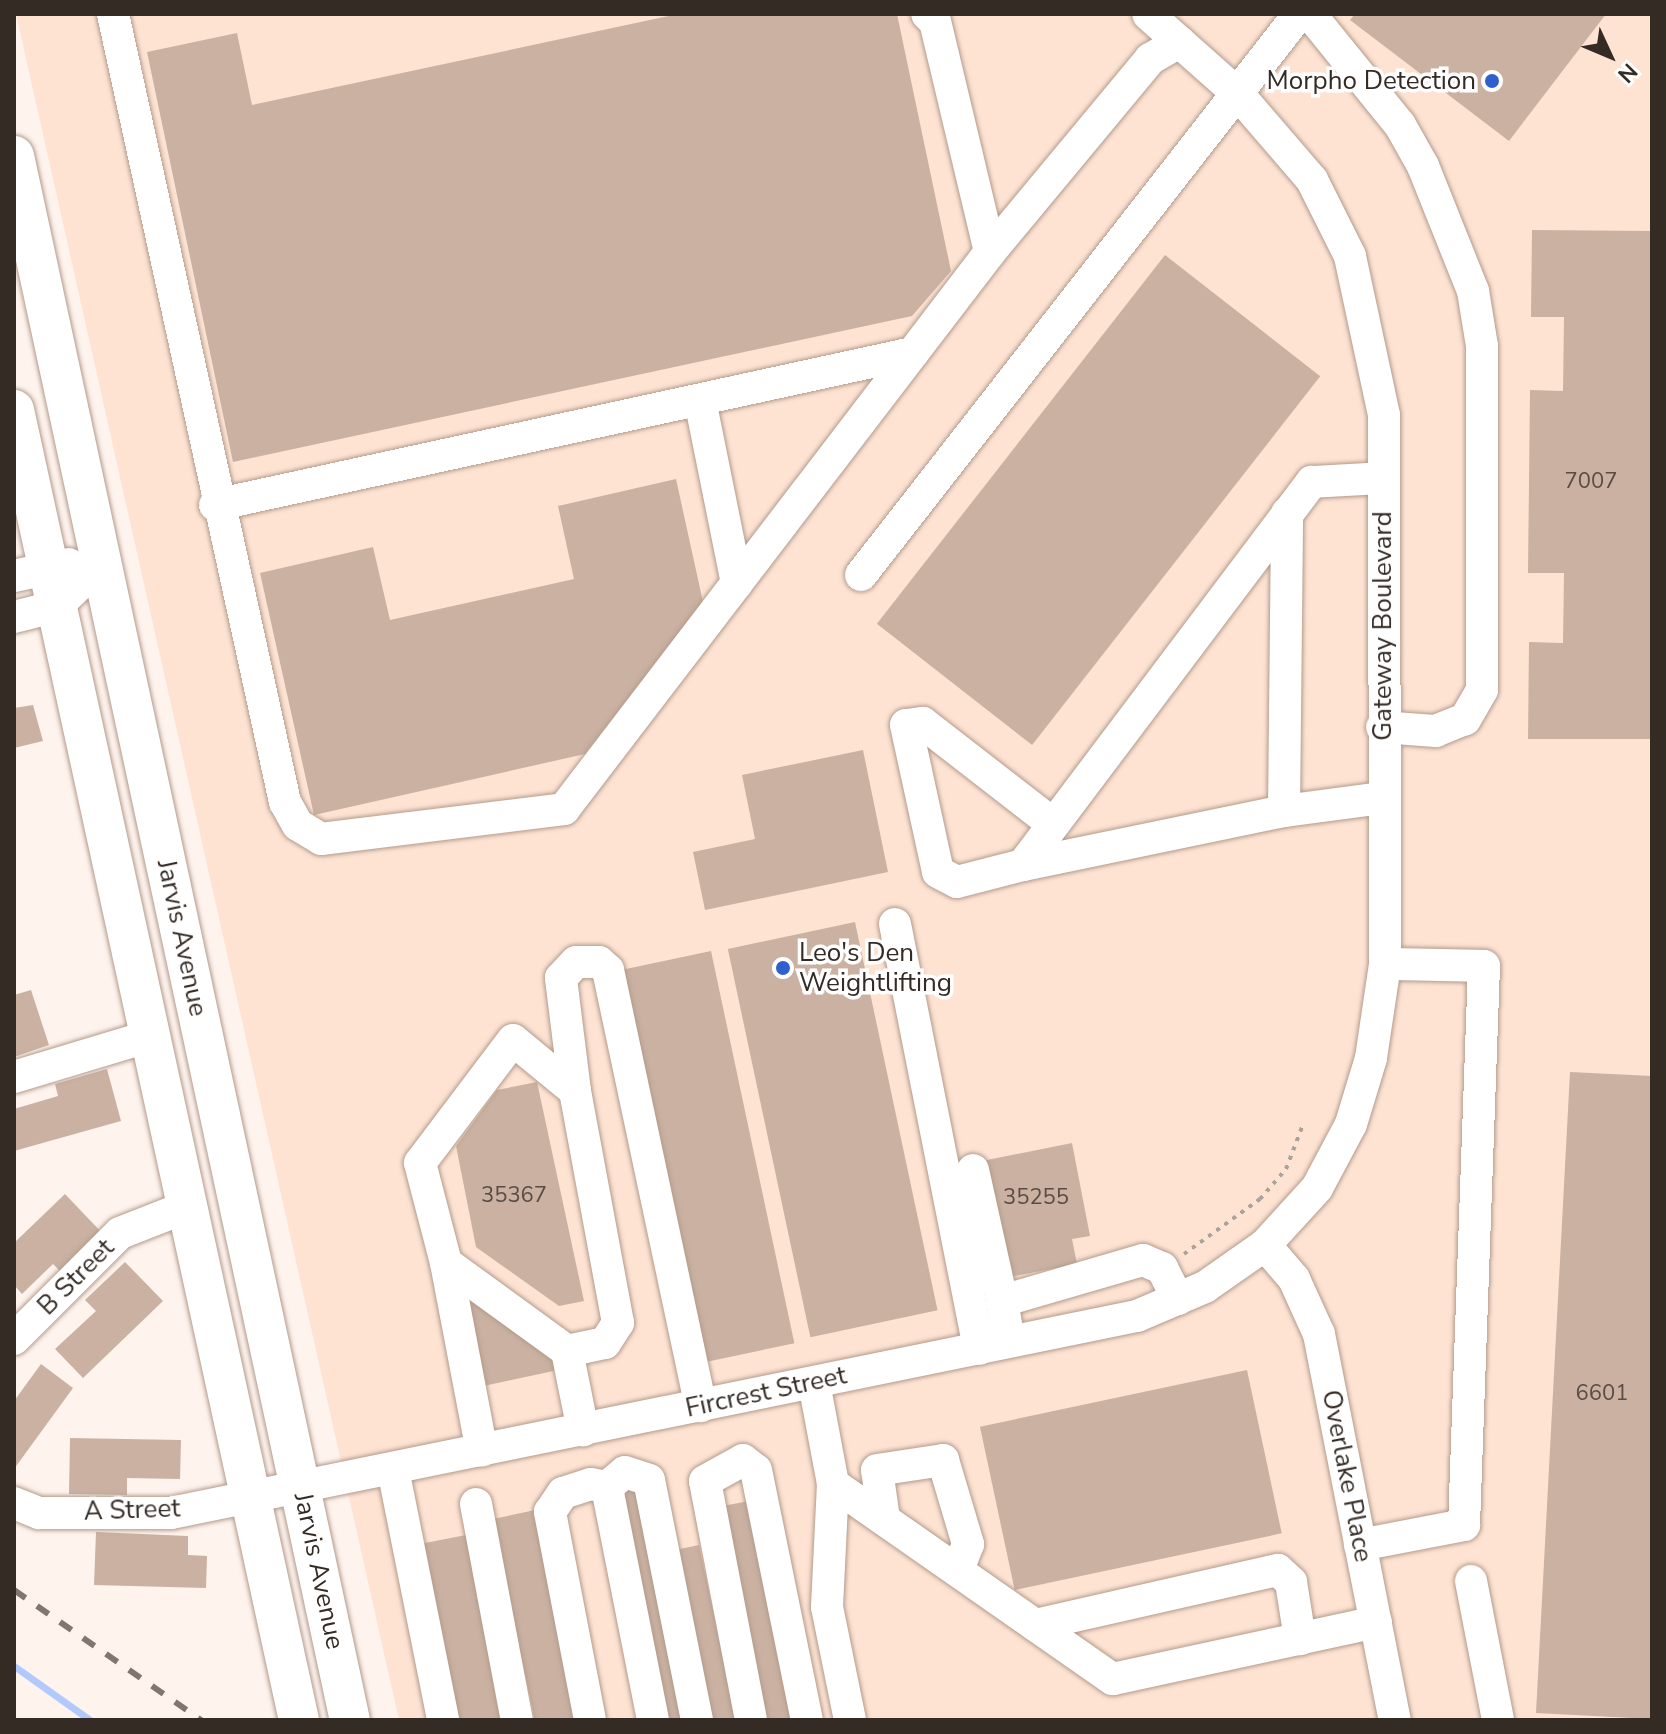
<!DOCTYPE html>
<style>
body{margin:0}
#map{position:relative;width:1666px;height:1734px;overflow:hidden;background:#fef3ed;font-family:"Nunito Sans",sans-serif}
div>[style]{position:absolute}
.built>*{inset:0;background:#fee3d3}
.stream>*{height:7px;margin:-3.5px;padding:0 3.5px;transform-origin:3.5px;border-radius:3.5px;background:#b2cafb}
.building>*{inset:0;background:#cab1a2;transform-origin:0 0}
.path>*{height:4px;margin-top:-2px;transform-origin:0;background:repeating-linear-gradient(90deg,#aca29c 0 4px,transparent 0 10px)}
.roads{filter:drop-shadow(0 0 2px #b39b8c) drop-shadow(0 0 2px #b39b8c)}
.minor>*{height:32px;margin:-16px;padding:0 16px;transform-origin:16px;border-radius:16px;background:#fff}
.major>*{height:40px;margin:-20px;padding:0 20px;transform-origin:20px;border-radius:20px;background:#fff}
.rail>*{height:6px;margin-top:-3px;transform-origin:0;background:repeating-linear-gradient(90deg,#807670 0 14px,transparent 0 28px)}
.dots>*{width:22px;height:22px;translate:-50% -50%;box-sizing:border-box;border:4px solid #fff;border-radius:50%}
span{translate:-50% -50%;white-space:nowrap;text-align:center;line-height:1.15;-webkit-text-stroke:7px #fff;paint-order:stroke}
.number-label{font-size:22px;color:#5a4c44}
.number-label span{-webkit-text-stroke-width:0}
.poi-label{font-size:26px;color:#342b25}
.right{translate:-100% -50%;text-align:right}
.left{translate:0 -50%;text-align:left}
.street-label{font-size:26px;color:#342b25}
.frame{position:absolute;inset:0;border:16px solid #342b25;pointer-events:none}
.north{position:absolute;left:1570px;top:16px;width:80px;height:80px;-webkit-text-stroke:6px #fff;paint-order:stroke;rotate:134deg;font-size:22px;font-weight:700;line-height:32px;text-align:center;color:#342b25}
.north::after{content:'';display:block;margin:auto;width:28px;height:36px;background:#342b25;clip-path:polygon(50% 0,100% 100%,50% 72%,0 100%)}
</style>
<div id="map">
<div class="built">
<div style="clip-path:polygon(16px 14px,1652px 14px,1652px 1720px,399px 1720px)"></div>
</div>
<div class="stream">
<div style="left:14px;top:1666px;width:93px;rotate:35.4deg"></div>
</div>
<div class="building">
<div style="clip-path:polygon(678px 14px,897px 14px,951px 271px,912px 316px,233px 462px,147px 52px,237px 33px,252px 105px)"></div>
<div style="clip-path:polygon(1355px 14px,1606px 14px,1509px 141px,1350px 20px)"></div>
<div style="clip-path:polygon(1532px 230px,1652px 231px,1652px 739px,1528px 739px,1529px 642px,1563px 643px,1564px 573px,1528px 573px,1530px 390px,1563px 391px,1564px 317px,1531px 317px)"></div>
<div style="left:1165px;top:255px;width:197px;height:468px;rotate:38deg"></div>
<div style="clip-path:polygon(676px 479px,703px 602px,585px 754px,314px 815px,260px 573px,373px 547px,390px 620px,574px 579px,558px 506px)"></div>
<div style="clip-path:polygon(33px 705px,43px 741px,14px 748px,14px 708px)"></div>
<div style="clip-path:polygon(863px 750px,888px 872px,705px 910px,693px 852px,755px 839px,742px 775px)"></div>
<div style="left:855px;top:922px;width:397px;height:130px;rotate:78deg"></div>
<div style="left:711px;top:951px;width:401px;height:93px;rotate:78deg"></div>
<div style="clip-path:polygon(31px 990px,49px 1045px,14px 1057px,14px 995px)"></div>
<div style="clip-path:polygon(107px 1069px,121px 1121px,14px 1151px,14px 1109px,58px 1096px,55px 1084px)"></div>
<div style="clip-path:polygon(1570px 1072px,1652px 1076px,1652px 1719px,1536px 1713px)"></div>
<div style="clip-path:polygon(537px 1082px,584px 1301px,559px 1306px,476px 1247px,456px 1146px,497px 1090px)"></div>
<div style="clip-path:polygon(1072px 1143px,1090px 1236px,1072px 1239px,1077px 1264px,1004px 1278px,982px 1161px)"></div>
<div style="clip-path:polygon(65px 1194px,104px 1235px,63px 1274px,53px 1264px,22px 1294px,14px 1285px,14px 1243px)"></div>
<div style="clip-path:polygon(125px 1262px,163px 1301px,83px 1378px,55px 1349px,96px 1311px,85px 1300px)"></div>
<div style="clip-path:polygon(469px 1299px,556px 1361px,558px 1370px,479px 1387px)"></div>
<div style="clip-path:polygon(41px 1364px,73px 1388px,14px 1469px,14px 1401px)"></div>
<div style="left:1247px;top:1370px;width:167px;height:273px;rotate:78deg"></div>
<div style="clip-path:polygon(70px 1438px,181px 1440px,180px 1479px,127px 1478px,127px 1495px,69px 1494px)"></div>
<div style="left:642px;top:1480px;width:245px;height:24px;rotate:79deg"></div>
<div style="left:749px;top:1501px;width:223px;height:36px;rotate:79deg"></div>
<div style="left:540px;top:1509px;width:216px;height:49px;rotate:78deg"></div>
<div style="clip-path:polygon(96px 1532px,188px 1536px,188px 1555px,207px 1556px,206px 1588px,94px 1585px)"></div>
<div style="left:466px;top:1535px;width:189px;height:47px;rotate:79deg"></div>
<div style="left:699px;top:1545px;width:179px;height:23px;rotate:78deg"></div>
</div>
<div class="path">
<div style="left:1184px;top:1254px;width:94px;rotate:-35.9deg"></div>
<div style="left:1260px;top:1199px;width:40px;rotate:-49deg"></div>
<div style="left:1286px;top:1169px;width:45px;rotate:-69.1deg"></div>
</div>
<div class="roads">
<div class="minor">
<div style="left:113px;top:14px;width:807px;rotate:77.69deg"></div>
<div style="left:285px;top:802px;width:26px;rotate:61deg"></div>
<div style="left:298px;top:825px;width:27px;rotate:31deg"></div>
<div style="left:321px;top:839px;width:245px;rotate:-7deg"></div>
<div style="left:564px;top:809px;width:701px;rotate:-52.59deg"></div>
<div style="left:990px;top:252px;width:236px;rotate:-103.4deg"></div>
<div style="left:935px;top:22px;width:11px;rotate:-135deg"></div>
<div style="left:1310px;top:14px;width:143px;rotate:51deg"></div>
<div style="left:1400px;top:125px;width:47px;rotate:60.7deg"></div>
<div style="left:1423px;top:166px;width:135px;rotate:68.2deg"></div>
<div style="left:1473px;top:291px;width:56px;rotate:80.7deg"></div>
<div style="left:1482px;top:346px;width:344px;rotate:90deg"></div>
<div style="left:1482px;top:690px;width:34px;rotate:120deg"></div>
<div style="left:1465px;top:719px;width:31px;rotate:158deg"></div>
<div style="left:1436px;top:731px;width:54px;rotate:-175.8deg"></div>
<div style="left:990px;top:252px;width:251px;rotate:-50.3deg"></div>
<div style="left:1150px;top:59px;width:34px;rotate:-30deg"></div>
<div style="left:700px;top:400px;width:187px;rotate:78.6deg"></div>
<div style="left:215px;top:505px;width:714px;rotate:-12.29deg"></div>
<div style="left:861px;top:575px;width:712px;rotate:-52.02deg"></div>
<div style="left:14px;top:576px;width:56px;rotate:-12.3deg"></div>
<div style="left:14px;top:617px;width:44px;rotate:-14.3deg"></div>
<div style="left:57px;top:606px;width:66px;rotate:-43.8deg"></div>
<div style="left:1284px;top:811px;width:99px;rotate:-7.6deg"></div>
<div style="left:1053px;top:824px;width:165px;rotate:-142.2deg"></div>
<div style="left:923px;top:723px;width:17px;rotate:173deg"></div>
<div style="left:906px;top:725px;width:150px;rotate:77.7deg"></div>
<div style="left:938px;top:872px;width:21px;rotate:28deg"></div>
<div style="left:957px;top:882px;width:68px;rotate:-14.4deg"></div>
<div style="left:1023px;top:865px;width:480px;rotate:-53deg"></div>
<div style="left:1312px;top:482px;width:71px;rotate:-3.2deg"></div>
<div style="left:1023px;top:865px;width:267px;rotate:-11.7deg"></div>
<div style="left:1284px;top:811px;width:298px;rotate:-89.4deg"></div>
<div style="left:895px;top:924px;width:433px;rotate:78.8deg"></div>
<div style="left:14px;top:1077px;width:142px;rotate:-16.8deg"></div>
<div style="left:575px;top:1091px;width:114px;rotate:-97.1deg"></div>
<div style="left:561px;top:978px;width:22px;rotate:-47deg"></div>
<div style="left:576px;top:962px;width:23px"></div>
<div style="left:599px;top:962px;width:12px;rotate:42deg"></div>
<div style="left:608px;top:970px;width:446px;rotate:78deg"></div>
<div style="left:973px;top:1170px;width:134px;rotate:77.5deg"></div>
<div style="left:1265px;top:1245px;width:45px;rotate:49.5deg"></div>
<div style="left:1294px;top:1279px;width:60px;rotate:65.6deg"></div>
<div style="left:1319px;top:1334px;width:393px;rotate:78.9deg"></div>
<div style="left:446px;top:1263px;width:191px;rotate:79.2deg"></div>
<div style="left:14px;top:1339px;width:150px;rotate:-45deg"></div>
<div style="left:120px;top:1233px;width:74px;rotate:-21.4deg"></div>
<div style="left:1009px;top:1341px;width:41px;rotate:-99.9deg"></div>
<div style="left:1002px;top:1301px;width:147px;rotate:-16.2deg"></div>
<div style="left:1143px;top:1260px;width:21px;rotate:23deg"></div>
<div style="left:1162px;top:1268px;width:35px;rotate:63deg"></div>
<div style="left:567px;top:1351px;width:39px;rotate:-12deg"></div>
<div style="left:605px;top:1343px;width:24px;rotate:-57deg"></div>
<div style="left:618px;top:1323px;width:236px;rotate:-100.5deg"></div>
<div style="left:575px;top:1091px;width:80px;rotate:-140.6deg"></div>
<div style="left:513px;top:1040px;width:154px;rotate:127.1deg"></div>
<div style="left:420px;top:1163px;width:103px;rotate:75.4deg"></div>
<div style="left:446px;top:1263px;width:150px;rotate:36deg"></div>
<div style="left:567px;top:1351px;width:81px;rotate:78.6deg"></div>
<div style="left:814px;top:1383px;width:103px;rotate:79.3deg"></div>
<div style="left:833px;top:1484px;width:123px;rotate:92.8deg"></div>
<div style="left:827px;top:1607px;width:115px;rotate:78.5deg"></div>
<div style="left:393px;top:1469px;width:256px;rotate:78.7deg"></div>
<div style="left:833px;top:1484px;width:341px;rotate:34.9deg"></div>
<div style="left:1113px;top:1679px;width:269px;rotate:-12.2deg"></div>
<div style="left:14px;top:1503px;width:27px;rotate:22deg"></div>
<div style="left:39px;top:1513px;width:132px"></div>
<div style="left:171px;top:1513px;width:986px;rotate:-11.53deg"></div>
<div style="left:1137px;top:1316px;width:74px;rotate:-23.1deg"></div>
<div style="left:1205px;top:1287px;width:73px;rotate:-35deg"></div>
<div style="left:1265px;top:1245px;width:77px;rotate:-47.6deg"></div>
<div style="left:1317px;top:1188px;width:72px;rotate:-62deg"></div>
<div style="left:1351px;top:1124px;width:69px;rotate:-73.1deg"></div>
<div style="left:1371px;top:1058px;width:95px;rotate:-81.5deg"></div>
<div style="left:1385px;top:964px;width:549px;rotate:-90.1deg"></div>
<div style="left:1384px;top:415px;width:163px;rotate:-102.1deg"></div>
<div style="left:1350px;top:256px;width:85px;rotate:-116.6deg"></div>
<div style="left:1312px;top:180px;width:113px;rotate:-130.7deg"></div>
<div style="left:1238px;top:94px;width:120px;rotate:-138.4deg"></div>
<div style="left:476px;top:1504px;width:220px;rotate:79.3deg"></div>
<div style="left:884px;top:1519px;width:49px;rotate:-98.1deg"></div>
<div style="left:877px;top:1470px;width:67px;rotate:-8.6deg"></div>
<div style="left:943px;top:1460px;width:88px;rotate:73.4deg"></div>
<div style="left:968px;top:1544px;width:28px;rotate:111deg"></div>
<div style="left:1360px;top:1545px;width:106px;rotate:-10.9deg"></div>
<div style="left:1464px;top:1525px;width:559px;rotate:-87.95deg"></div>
<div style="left:1484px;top:966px;width:99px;rotate:-178.8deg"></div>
<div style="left:1471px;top:1581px;width:142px;rotate:79deg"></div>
<div style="left:1035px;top:1625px;width:249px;rotate:-12.8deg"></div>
<div style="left:1278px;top:1570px;width:18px;rotate:43deg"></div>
<div style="left:1291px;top:1582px;width:58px;rotate:81deg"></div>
<div style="left:590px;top:1720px;width:212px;rotate:-100.9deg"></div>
<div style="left:550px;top:1512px;width:23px;rotate:-56deg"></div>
<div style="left:563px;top:1493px;width:29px;rotate:-18deg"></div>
<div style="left:591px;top:1484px;width:16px;rotate:11deg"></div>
<div style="left:653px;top:1720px;width:237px;rotate:-101.2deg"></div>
<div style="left:607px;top:1487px;width:23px;rotate:-40deg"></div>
<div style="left:625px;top:1472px;width:25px;rotate:18deg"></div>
<div style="left:649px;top:1480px;width:245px;rotate:78.7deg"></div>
<div style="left:751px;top:1720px;width:243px;rotate:-100.9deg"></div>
<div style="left:705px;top:1481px;width:43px;rotate:-28.9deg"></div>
<div style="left:743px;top:1460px;width:16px;rotate:38deg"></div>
<div style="left:756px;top:1470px;width:255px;rotate:78.5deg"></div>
</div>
<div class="major">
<div style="left:14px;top:156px;width:1600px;rotate:77.88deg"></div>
<div style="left:14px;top:410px;width:1341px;rotate:77.73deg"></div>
</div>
</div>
<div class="rail">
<div style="left:14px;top:1590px;width:228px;rotate:34.8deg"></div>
</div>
<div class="dots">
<div style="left:1492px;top:81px;background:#305fce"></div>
<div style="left:783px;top:968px;background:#305fce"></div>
</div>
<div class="number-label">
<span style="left:1591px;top:482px">7007</span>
<span style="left:514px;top:1196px">35367</span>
<span style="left:1036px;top:1198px">35255</span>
<span style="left:1602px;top:1394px">6601</span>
</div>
<div class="poi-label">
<span class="right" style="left:1476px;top:81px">Morpho Detection</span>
<span class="left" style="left:799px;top:968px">Leo's Den<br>Weightlifting</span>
</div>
<div class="street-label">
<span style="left:1383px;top:626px;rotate:-90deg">Gateway Boulevard</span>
<span style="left:182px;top:938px;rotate:78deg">Jarvis Avenue</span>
<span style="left:76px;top:1277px;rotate:-45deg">B Street</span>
<span style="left:766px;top:1392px;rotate:-12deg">Fircrest Street</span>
<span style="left:1347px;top:1476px;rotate:79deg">Overlake Place</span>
<span style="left:132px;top:1510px;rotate:-2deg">A Street</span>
<span style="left:319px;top:1571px;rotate:78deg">Jarvis Avenue</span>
</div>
<div class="frame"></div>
<div class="north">N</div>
</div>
